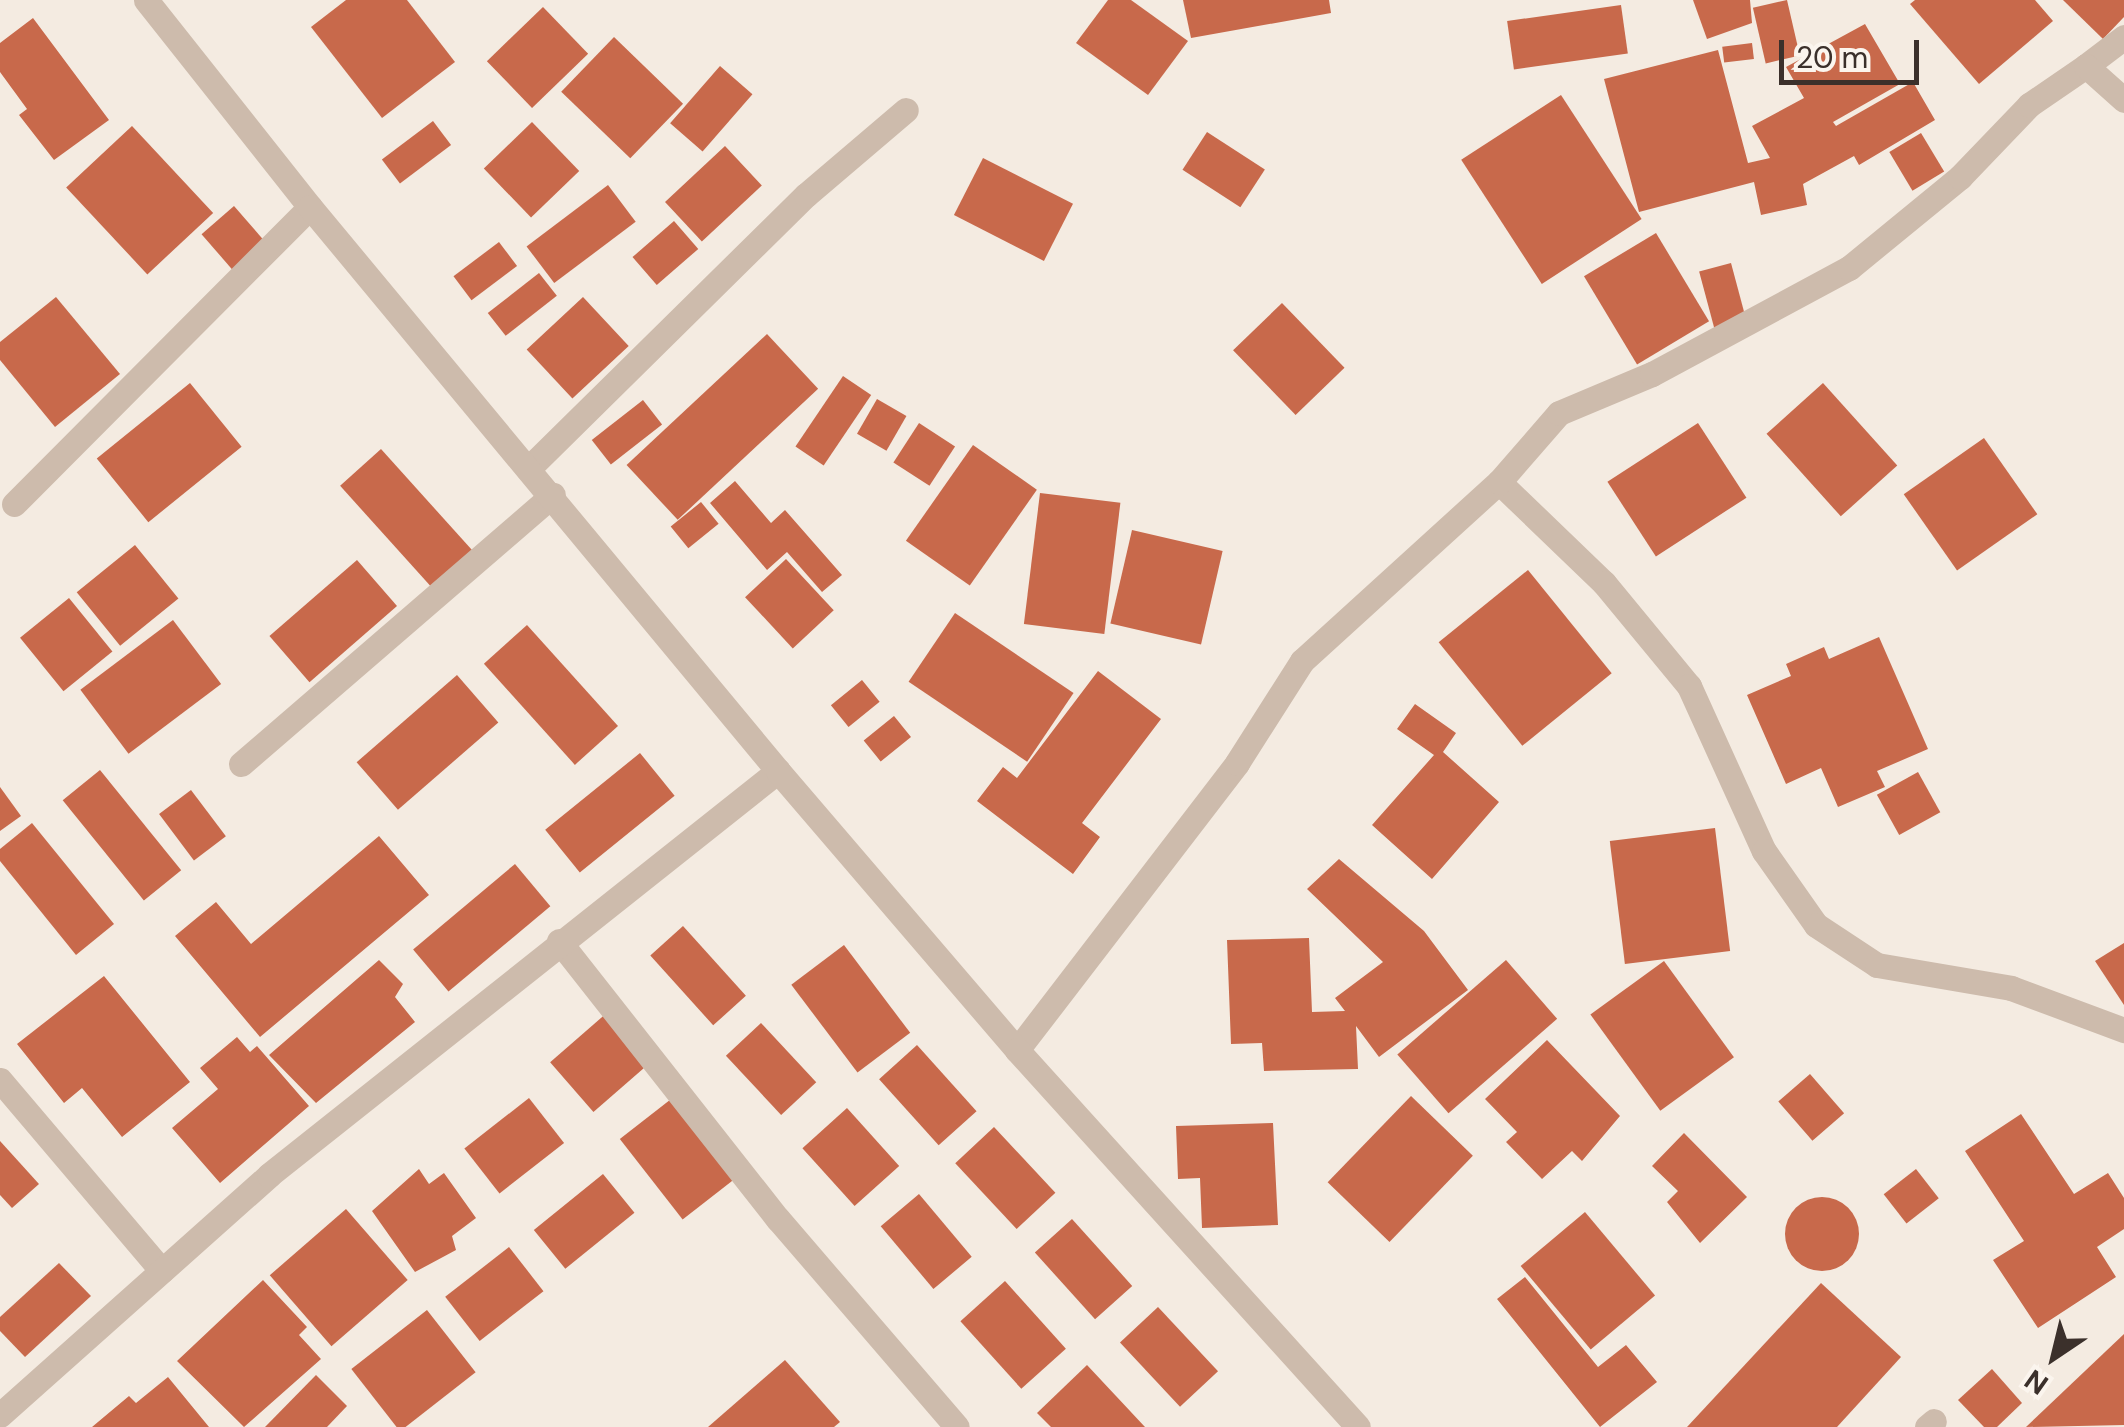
<!DOCTYPE html>
<style>
body{margin:0}
#map{position:relative;width:2124px;height:1427px;overflow:hidden;background:#f4ebe1;font-family:"DM Sans",sans-serif}
div>[style]{position:absolute}
.building>*{inset:0;background:#c8694b;transform-origin:0 0}
.round{border-radius:50%}
.minor>*{height:25px;margin:-12.5px;padding:0 12.5px;transform-origin:12.5px;border-radius:12.5px;background:#cdbbac}
.tertiary>*{height:25px;margin:-12.5px;padding:0 12.5px;transform-origin:12.5px;border-radius:12.5px;background:#cdbbac}
span{translate:-50% -50%;white-space:nowrap;text-align:center;line-height:1.15;-webkit-text-stroke:10px #fbf5ee;paint-order:stroke}
.north{position:absolute;left:2004px;top:1307px;width:100px;height:100px;-webkit-text-stroke:8px #fbf5ee;paint-order:stroke;rotate:215deg;font-size:28px;font-weight:700;line-height:40px;text-align:center;color:#3b302b}
.north::after{content:'';display:block;margin:auto;width:35px;height:45px;background:#3b302b;clip-path:polygon(50% 0,100% 100%,50% 72%,0 100%)}
.scale{position:absolute;left:1779px;top:40px;width:140px;height:45px;box-sizing:border-box;border:5px solid #3b302b;border-top:0;padding-left:12px;font-size:30px;line-height:35px;white-space:nowrap;color:#3b302b;-webkit-text-stroke:8px #fbf5ee;paint-order:stroke}
</style>
<div id="map">
<div class="building">
<div style="clip-path:polygon(346px 0,407px 0,455px 62px,382px 118px,311px 27px)"></div>
<div style="clip-path:polygon(1108px 0,1131px 0,1188px 41px,1148px 95px,1076px 43px)"></div>
<div style="clip-path:polygon(1183px 0,1329px 0,1331px 13px,1191px 38px)"></div>
<div style="clip-path:polygon(1693px 0,1750px 0,1752px 23px,1707px 39px)"></div>
<div style="left:1787px;top:0;width:57px;height:35px;rotate:77deg"></div>
<div style="clip-path:polygon(1915px 0,2035px 0,2053px 21px,1979px 84px,1910px 4px)"></div>
<div style="clip-path:polygon(2063px 0,2124px 0,2124px 17px,2103px 39px)"></div>
<div style="left:1621px;top:5px;width:49px;height:115px;rotate:82deg"></div>
<div style="left:543px;top:7px;width:65px;height:78px;rotate:46deg"></div>
<div style="clip-path:polygon(33px 18px,109px 120px,54px 160px,19px 115px,27px 109px,0 72px,0 43px)"></div>
<div style="clip-path:polygon(1865px 24px,1900px 84px,1833px 122px,1836px 126px,1913px 82px,1935px 120px,1859px 165px,1854px 156px,1803px 184px,1807px 205px,1761px 215px,1754px 182px,1639px 212px,1604px 79px,1718px 50px,1748px 163px,1770px 158px,1752px 126px,1804px 98px,1786px 67px)"></div>
<div style="left:614px;top:37px;width:96px;height:76px;rotate:44deg"></div>
<div style="left:1752px;top:43px;width:16px;height:30px;rotate:83deg"></div>
<div style="left:720px;top:66px;width:43px;height:76px;rotate:41deg"></div>
<div style="left:1561px;top:95px;width:148px;height:119px;rotate:57deg"></div>
<div style="left:433px;top:121px;width:30px;height:64px;rotate:53deg"></div>
<div style="left:532px;top:122px;width:68px;height:67px;rotate:46deg"></div>
<div style="left:132px;top:126px;width:119px;height:90px;rotate:47deg"></div>
<div style="left:1207px;top:132px;width:69px;height:45px;rotate:33deg"></div>
<div style="left:1921px;top:133px;width:45px;height:37px;rotate:59deg"></div>
<div style="left:725px;top:146px;width:54px;height:82px;rotate:47deg"></div>
<div style="left:983px;top:158px;width:101px;height:64px;rotate:27deg"></div>
<div style="left:608px;top:185px;width:46px;height:102px;rotate:53deg"></div>
<div style="left:234px;top:206px;width:50px;height:43px;rotate:49deg"></div>
<div style="left:674px;top:221px;width:37px;height:55px;rotate:49deg"></div>
<div style="left:1656px;top:233px;width:103px;height:84px;rotate:59deg"></div>
<div style="left:499px;top:242px;width:30px;height:57px;rotate:53deg"></div>
<div style="left:1731px;top:263px;width:61px;height:33px;rotate:75deg"></div>
<div style="left:539px;top:273px;width:29px;height:65px;rotate:52deg"></div>
<div style="clip-path:polygon(56px 297px,120px 374px,55px 427px,0 360px,0 342px)"></div>
<div style="left:583px;top:297px;width:67px;height:77px;rotate:47deg"></div>
<div style="left:1282px;top:303px;width:90px;height:68px;rotate:46deg"></div>
<div style="left:767px;top:334px;width:75px;height:192px;rotate:47deg"></div>
<div style="left:843px;top:376px;width:34px;height:85px;rotate:34deg"></div>
<div style="left:190px;top:383px;width:82px;height:120px;rotate:51deg"></div>
<div style="left:1823px;top:383px;width:111px;height:76px;rotate:48deg"></div>
<div style="left:877px;top:399px;width:34px;height:40px;rotate:30deg"></div>
<div style="left:643px;top:400px;width:31px;height:65px;rotate:52deg"></div>
<div style="left:919px;top:423px;width:43px;height:47px;rotate:33deg"></div>
<div style="left:1698px;top:423px;width:89px;height:108px;rotate:57deg"></div>
<div style="left:1984px;top:438px;width:93px;height:98px;rotate:55deg"></div>
<div style="left:973px;top:445px;width:78px;height:117px;rotate:35deg"></div>
<div style="left:381px;top:449px;width:137px;height:55px;rotate:48deg"></div>
<div style="clip-path:polygon(735px 481px,771px 523px,785px 510px,842px 575px,822px 592px,787px 552px,767px 570px,710px 503px)"></div>
<div style="left:1040px;top:493px;width:81px;height:132px;rotate:7deg"></div>
<div style="left:701px;top:502px;width:28px;height:39px;rotate:51deg"></div>
<div style="left:1132px;top:530px;width:93px;height:96px;rotate:13deg"></div>
<div style="left:135px;top:545px;width:69px;height:75px;rotate:51deg"></div>
<div style="left:786px;top:559px;width:70px;height:56px;rotate:47deg"></div>
<div style="left:357px;top:560px;width:61px;height:116px;rotate:49deg"></div>
<div style="left:1528px;top:570px;width:133px;height:115px;rotate:51deg"></div>
<div style="left:69px;top:598px;width:69px;height:63px;rotate:51deg"></div>
<div style="left:955px;top:613px;width:143px;height:83px;rotate:34deg"></div>
<div style="left:173px;top:620px;width:80px;height:116px;rotate:53deg"></div>
<div style="left:527px;top:625px;width:136px;height:58px;rotate:48deg"></div>
<div style="clip-path:polygon(1879px 637px,1928px 749px,1877px 771px,1885px 787px,1838px 807px,1821px 768px,1786px 784px,1747px 695px,1791px 676px,1786px 664px,1824px 647px,1829px 659px)"></div>
<div style="clip-path:polygon(1098px 671px,1161px 719px,1082px 823px,1100px 837px,1073px 874px,977px 801px,1003px 767px,1017px 778px)"></div>
<div style="left:457px;top:675px;width:63px;height:133px;rotate:49deg"></div>
<div style="left:862px;top:680px;width:28px;height:40px;rotate:51deg"></div>
<div style="clip-path:polygon(1415px 704px,1456px 733px,1443px 752px,1499px 802px,1432px 879px,1372px 825px,1434px 755px,1397px 729px)"></div>
<div style="left:894px;top:716px;width:27px;height:39px;rotate:51deg"></div>
<div style="left:640px;top:753px;width:55px;height:122px;rotate:51deg"></div>
<div style="left:100px;top:770px;width:129px;height:48px;rotate:51deg"></div>
<div style="left:1918px;top:772px;width:46px;height:47px;rotate:61deg"></div>
<div style="clip-path:polygon(0 787px,21px 816px,0 831px)"></div>
<div style="left:191px;top:790px;width:58px;height:40px;rotate:53deg"></div>
<div style="clip-path:polygon(32px 823px,114px 924px,76px 955px,0 861px,0 849px)"></div>
<div style="left:1715px;top:828px;width:124px;height:106px;rotate:83deg"></div>
<div style="clip-path:polygon(379px 836px,429px 895px,260px 1037px,175px 936px,216px 902px,251px 944px)"></div>
<div style="clip-path:polygon(1339px 859px,1424px 931px,1468px 990px,1379px 1057px,1356px 1026px,1358px 1069px,1264px 1071px,1262px 1043px,1231px 1044px,1227px 940px,1309px 938px,1312px 1012px,1345px 1011px,1335px 998px,1383px 962px,1307px 889px)"></div>
<div style="left:515px;top:864px;width:55px;height:133px;rotate:50deg"></div>
<div style="left:683px;top:926px;width:94px;height:44px;rotate:48deg"></div>
<div style="clip-path:polygon(2124px 943px,2124px 1005px,2095px 961px)"></div>
<div style="left:844px;top:945px;width:110px;height:66px;rotate:53deg"></div>
<div style="clip-path:polygon(379px 960px,403px 984px,395px 997px,415px 1022px,316px 1103px,269px 1055px)"></div>
<div style="left:1506px;top:960px;width:78px;height:144px;rotate:49deg"></div>
<div style="left:1664px;top:961px;width:119px;height:91px;rotate:54deg"></div>
<div style="clip-path:polygon(104px 976px,190px 1082px,122px 1137px,82px 1088px,64px 1103px,17px 1044px)"></div>
<div style="left:609px;top:1011px;width:66px;height:78px;rotate:49deg"></div>
<div style="left:761px;top:1023px;width:81px;height:48px;rotate:47deg"></div>
<div style="clip-path:polygon(237px 1037px,250px 1052px,257px 1046px,309px 1106px,220px 1183px,172px 1128px,218px 1089px,200px 1068px)"></div>
<div style="clip-path:polygon(1547px 1040px,1620px 1116px,1582px 1161px,1572px 1151px,1542px 1179px,1506px 1142px,1517px 1132px,1485px 1099px)"></div>
<div style="left:917px;top:1045px;width:89px;height:51px;rotate:48deg"></div>
<div style="left:1810px;top:1074px;width:52px;height:42px;rotate:49deg"></div>
<div style="left:675px;top:1096px;width:102px;height:70px;rotate:52deg"></div>
<div style="left:1411px;top:1096px;width:86px;height:120px;rotate:44deg"></div>
<div style="left:529px;top:1098px;width:57px;height:82px;rotate:52deg"></div>
<div style="left:847px;top:1108px;width:78px;height:60px;rotate:48deg"></div>
<div style="clip-path:polygon(2021px 1114px,2074px 1194px,2108px 1173px,2124px 1198px,2124px 1229px,2097px 1247px,2116px 1277px,2038px 1328px,1993px 1260px,2024px 1241px,1965px 1151px)"></div>
<div style="clip-path:polygon(1273px 1123px,1278px 1225px,1202px 1228px,1200px 1178px,1178px 1179px,1176px 1126px)"></div>
<div style="left:994px;top:1127px;width:90px;height:53px;rotate:47deg"></div>
<div style="clip-path:polygon(1684px 1133px,1747px 1197px,1700px 1243px,1667px 1202px,1678px 1191px,1652px 1166px)"></div>
<div style="clip-path:polygon(0 1141px,39px 1184px,12px 1208px,0 1195px)"></div>
<div style="clip-path:polygon(419px 1169px,429px 1184px,444px 1173px,476px 1218px,452px 1236px,456px 1250px,415px 1272px,372px 1211px)"></div>
<div style="left:1916px;top:1169px;width:37px;height:41px;rotate:52deg"></div>
<div style="left:603px;top:1174px;width:50px;height:89px;rotate:51deg"></div>
<div style="left:919px;top:1194px;width:82px;height:50px;rotate:50deg"></div>
<div class="round" style="left:1785px;top:1197px;width:74px;height:74px"></div>
<div style="left:346px;top:1209px;width:94px;height:101px;rotate:49deg"></div>
<div style="left:1585px;top:1212px;width:109px;height:84px;rotate:50deg"></div>
<div style="left:1072px;top:1219px;width:90px;height:50px;rotate:48deg"></div>
<div style="left:509px;top:1247px;width:56px;height:81px;rotate:52deg"></div>
<div style="clip-path:polygon(59px 1263px,91px 1296px,25px 1357px,0 1331px,0 1317px)"></div>
<div style="clip-path:polygon(1525px 1277px,1598px 1367px,1626px 1345px,1657px 1382px,1600px 1427px,1497px 1299px)"></div>
<div style="clip-path:polygon(263px 1280px,307px 1327px,299px 1335px,321px 1359px,244px 1427px,177px 1361px)"></div>
<div style="left:1005px;top:1281px;width:91px;height:60px;rotate:48deg"></div>
<div style="clip-path:polygon(1821px 1283px,1901px 1357px,1837px 1427px,1687px 1427px)"></div>
<div style="left:1158px;top:1307px;width:88px;height:52px;rotate:47deg"></div>
<div style="left:427px;top:1310px;width:79px;height:96px;rotate:52deg"></div>
<div style="clip-path:polygon(2124px 1334px,2124px 1425px,2026px 1427px)"></div>
<div style="clip-path:polygon(785px 1360px,840px 1422px,834px 1427px,708px 1427px)"></div>
<div style="clip-path:polygon(1087px 1365px,1145px 1427px,1051px 1427px,1037px 1413px)"></div>
<div style="clip-path:polygon(1992px 1369px,2022px 1403px,1997px 1427px,1984px 1427px,1958px 1400px)"></div>
<div style="clip-path:polygon(316px 1375px,347px 1406px,327px 1427px,265px 1427px)"></div>
<div style="clip-path:polygon(168px 1377px,209px 1427px,92px 1427px,129px 1396px,136px 1403px)"></div>
</div>
<div class="minor">
<div style="left:2086px;top:66px;width:48px;rotate:-37.3deg"></div>
<div style="left:528px;top:469px;width:390px;rotate:-44.6deg"></div>
<div style="left:806px;top:195px;width:131px;rotate:-40.4deg"></div>
<div style="left:1499px;top:482px;width:146px;rotate:43.9deg"></div>
<div style="left:1604px;top:583px;width:134px;rotate:50.5deg"></div>
<div style="left:1689px;top:686px;width:181px;rotate:65.6deg"></div>
<div style="left:1764px;top:851px;width:90px;rotate:54.9deg"></div>
<div style="left:1816px;top:925px;width:73px;rotate:33.3deg"></div>
<div style="left:1877px;top:965px;width:136px;rotate:9.7deg"></div>
<div style="left:2011px;top:988px;width:121px;rotate:20.4deg"></div>
<div style="left:14px;top:504px;width:419px;rotate:-45.1deg"></div>
<div style="left:241px;top:764px;width:412px;rotate:-40.8deg"></div>
<div style="left:559px;top:941px;width:354px;rotate:51.8deg"></div>
<div style="left:778px;top:1219px;width:274px;rotate:49.3deg"></div>
<div style="left:1017px;top:1050px;width:362px;rotate:-52.5deg"></div>
<div style="left:1237px;top:763px;width:121px;rotate:-57.5deg"></div>
<div style="left:1302px;top:661px;width:266px;rotate:-42.3deg"></div>
<div style="left:1499px;top:482px;width:91px;rotate:-49deg"></div>
<div style="left:1559px;top:413px;width:101px;rotate:-22.8deg"></div>
<div style="left:1652px;top:374px;width:224px;rotate:-28.3deg"></div>
<div style="left:1849px;top:268px;width:144px;rotate:-39.3deg"></div>
<div style="left:1960px;top:177px;width:100px;rotate:-46.2deg"></div>
<div style="left:2029px;top:105px;width:69px;rotate:-34.4deg"></div>
<div style="left:2086px;top:66px;width:51px;rotate:41.8deg"></div>
<div style="left:0;top:1080px;width:250px;rotate:49.7deg"></div>
<div style="left:0;top:1415px;width:361px;rotate:-41.7deg"></div>
<div style="left:269px;top:1175px;width:650px;rotate:-38.44deg"></div>
<div style="left:1927px;top:1427px;width:9px;rotate:-41deg"></div>
</div>
<div class="tertiary">
<div style="left:146px;top:0;width:264px;rotate:51.6deg"></div>
<div style="left:310px;top:207px;width:733px;rotate:50.31deg"></div>
<div style="left:778px;top:771px;width:367px;rotate:49.4deg"></div>
<div style="left:1017px;top:1050px;width:508px;rotate:47.87deg"></div>
</div>
<div class="north">N</div>
<div class="scale">20 m</div>
</div>
